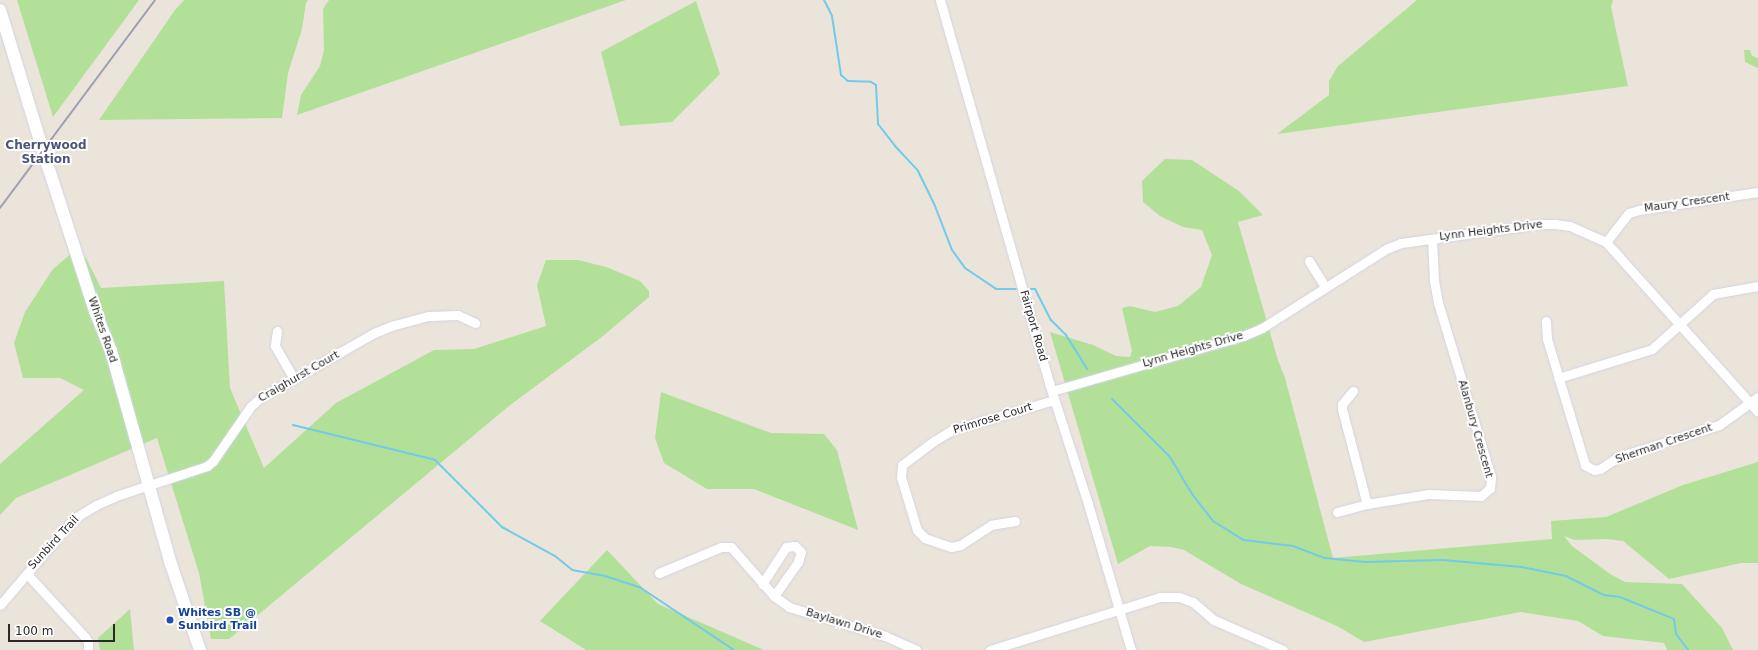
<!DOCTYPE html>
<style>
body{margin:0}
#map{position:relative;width:1758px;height:650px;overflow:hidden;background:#ebe4db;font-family:"DejaVu Sans",sans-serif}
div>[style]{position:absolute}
.green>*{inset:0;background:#b2e099}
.stream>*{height:2px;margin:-1px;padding:0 1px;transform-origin:1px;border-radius:1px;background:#71cbe9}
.roads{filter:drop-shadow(0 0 1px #d0d4e1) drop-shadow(0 0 1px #d0d4e1)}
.minor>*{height:9px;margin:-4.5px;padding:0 4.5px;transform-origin:4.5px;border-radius:4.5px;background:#fff}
.secondary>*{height:12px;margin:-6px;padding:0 6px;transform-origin:6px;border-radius:6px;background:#fff}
.rail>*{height:2px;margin:-1px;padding:0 1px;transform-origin:1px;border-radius:1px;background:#9ea1b3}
.dots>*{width:11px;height:11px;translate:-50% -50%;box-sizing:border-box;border:2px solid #fff;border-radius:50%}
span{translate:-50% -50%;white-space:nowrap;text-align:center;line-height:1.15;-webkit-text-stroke:4px #fff;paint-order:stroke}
.street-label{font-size:11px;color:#292929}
.transit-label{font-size:11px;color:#164399;font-weight:700}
.left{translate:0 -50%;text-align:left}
.neighbourhood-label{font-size:12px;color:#4b5478;font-weight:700}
.scale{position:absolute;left:8px;top:624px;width:107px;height:18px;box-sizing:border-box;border:2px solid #292929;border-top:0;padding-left:5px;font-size:12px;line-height:14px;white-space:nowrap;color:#292929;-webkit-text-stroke:3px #fff;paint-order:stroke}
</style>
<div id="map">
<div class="green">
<div style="clip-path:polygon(17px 0,139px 0,53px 117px)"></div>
<div style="clip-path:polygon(184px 0,308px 0,306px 3px,302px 29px,288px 73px,282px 118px,99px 120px,175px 10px)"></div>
<div style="clip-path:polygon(329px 0,626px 0,297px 115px,301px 95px,320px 66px,324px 50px,323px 9px)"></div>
<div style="clip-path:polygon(1417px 0,1613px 0,1611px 7px,1628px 86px,1277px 134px,1329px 95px,1329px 81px,1338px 66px)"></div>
<div style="clip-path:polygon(696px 1px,720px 74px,672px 122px,620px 126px,601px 52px)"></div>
<div style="clip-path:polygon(1744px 50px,1750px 50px,1752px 56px,1758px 58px,1758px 68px,1745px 62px)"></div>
<div style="clip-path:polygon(1165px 159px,1192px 160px,1239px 191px,1263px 215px,1238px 222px,1278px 360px,1285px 378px,1333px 558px,1552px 539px,1551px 521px,1606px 517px,1683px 485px,1758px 462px,1758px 563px,1741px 563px,1669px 579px,1623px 541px,1606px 539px,1575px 540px,1564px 536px,1572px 546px,1610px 574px,1625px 582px,1682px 584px,1722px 628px,1733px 650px,1667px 650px,1664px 643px,1603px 636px,1578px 621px,1521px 612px,1364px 642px,1337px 626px,1241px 584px,1184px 550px,1171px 547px,1150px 546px,1118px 564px,1050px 332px,1093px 345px,1116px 356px,1130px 357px,1132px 351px,1122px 308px,1130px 306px,1155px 312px,1178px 306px,1201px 287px,1212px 255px,1202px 230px,1183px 227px,1160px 216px,1143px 202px,1142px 181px)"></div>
<div style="clip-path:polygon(73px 252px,86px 258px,101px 288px,224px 281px,230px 388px,264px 468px,336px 403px,434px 350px,474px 349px,546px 326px,537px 285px,546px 260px,578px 260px,606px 267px,640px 281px,649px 291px,649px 297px,603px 336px,509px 406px,229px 639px,211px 639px,199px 573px,157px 438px,16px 498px,0 515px,0 464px,84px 390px,60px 378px,23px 378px,14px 343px,25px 312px,53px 269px)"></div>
<div style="clip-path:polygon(661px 392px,771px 433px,824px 434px,837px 450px,858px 530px,754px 489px,707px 489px,664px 463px,655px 438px)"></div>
<div style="clip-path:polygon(607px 550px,658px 604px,764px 650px,586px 650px,540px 621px)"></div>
<div style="clip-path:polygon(130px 609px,134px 650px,100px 650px,98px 638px)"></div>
</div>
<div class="stream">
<div style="left:824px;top:0;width:18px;rotate:63deg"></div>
<div style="left:832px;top:16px;width:60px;rotate:81.3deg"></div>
<div style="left:841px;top:75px;width:9px;rotate:41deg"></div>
<div style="left:848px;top:81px;width:23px;rotate:2deg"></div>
<div style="left:871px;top:82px;width:6px;rotate:31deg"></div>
<div style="left:876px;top:85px;width:39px;rotate:87deg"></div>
<div style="left:878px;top:124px;width:28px;rotate:52deg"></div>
<div style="left:895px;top:146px;width:34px;rotate:47deg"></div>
<div style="left:918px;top:171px;width:39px;rotate:64deg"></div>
<div style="left:935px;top:206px;width:47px;rotate:68.9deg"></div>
<div style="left:952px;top:250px;width:22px;rotate:54deg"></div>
<div style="left:965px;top:268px;width:37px;rotate:34deg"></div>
<div style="left:996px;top:289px;width:20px"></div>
<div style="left:1029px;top:289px;width:6px"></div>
<div style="left:1035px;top:289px;width:35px;rotate:63deg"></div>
<div style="left:1051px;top:320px;width:21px;rotate:45deg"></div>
<div style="left:1066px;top:335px;width:40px;rotate:58deg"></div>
<div style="left:1112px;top:399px;width:82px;rotate:45deg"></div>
<div style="left:1170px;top:457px;width:43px;rotate:59.3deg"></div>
<div style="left:1192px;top:494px;width:34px;rotate:52deg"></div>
<div style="left:1213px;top:521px;width:36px;rotate:32deg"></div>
<div style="left:1244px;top:540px;width:49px;rotate:7deg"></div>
<div style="left:1293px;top:546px;width:34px;rotate:21deg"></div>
<div style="left:1325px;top:558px;width:40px;rotate:5.7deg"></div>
<div style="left:1365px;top:562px;width:78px;rotate:-1.5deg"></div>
<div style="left:1443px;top:560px;width:79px;rotate:5.1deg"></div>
<div style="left:1522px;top:567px;width:45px;rotate:11.6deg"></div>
<div style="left:1566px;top:576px;width:42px;rotate:26.6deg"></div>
<div style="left:1604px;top:595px;width:16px;rotate:7deg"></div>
<div style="left:1620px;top:597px;width:58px;rotate:22.2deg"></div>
<div style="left:1674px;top:619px;width:15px;rotate:82deg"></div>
<div style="left:1676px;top:634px;width:20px;rotate:53deg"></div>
<div style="left:293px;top:425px;width:146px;rotate:13.8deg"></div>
<div style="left:435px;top:460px;width:95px;rotate:45deg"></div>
<div style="left:502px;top:527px;width:60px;rotate:28.7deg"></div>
<div style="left:555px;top:556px;width:22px;rotate:39deg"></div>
<div style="left:572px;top:570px;width:34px;rotate:10deg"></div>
<div style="left:605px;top:576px;width:38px;rotate:18deg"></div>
<div style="left:641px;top:588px;width:112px;rotate:33.7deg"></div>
</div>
<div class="roads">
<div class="minor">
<div style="left:940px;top:0;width:398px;rotate:74.1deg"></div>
<div style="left:1049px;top:383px;width:127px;rotate:72.1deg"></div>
<div style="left:1088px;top:504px;width:152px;rotate:73.6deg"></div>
<div style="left:1606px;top:242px;width:37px;rotate:-52deg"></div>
<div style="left:1629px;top:213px;width:10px;rotate:-17deg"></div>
<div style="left:1639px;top:210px;width:120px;rotate:-8.6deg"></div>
<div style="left:1309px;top:261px;width:31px;rotate:58deg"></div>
<div style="left:1546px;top:321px;width:18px;rotate:87deg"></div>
<div style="left:1547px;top:339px;width:132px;rotate:73.2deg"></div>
<div style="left:1585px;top:465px;width:10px;rotate:29deg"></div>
<div style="left:1594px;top:470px;width:6px;rotate:-9deg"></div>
<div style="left:1600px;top:469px;width:22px;rotate:-34deg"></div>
<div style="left:1618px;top:457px;width:106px;rotate:-17.6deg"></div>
<div style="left:1719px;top:425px;width:48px;rotate:-35.7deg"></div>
<div style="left:277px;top:331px;width:15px;rotate:98deg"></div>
<div style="left:275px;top:346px;width:38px;rotate:60deg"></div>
<div style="left:1558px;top:378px;width:98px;rotate:-17.1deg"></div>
<div style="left:1652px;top:349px;width:82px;rotate:-42deg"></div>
<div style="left:1713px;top:294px;width:46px;rotate:-10.1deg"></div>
<div style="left:1052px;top:391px;width:199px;rotate:-16.1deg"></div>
<div style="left:1243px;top:336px;width:21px;rotate:-23deg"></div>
<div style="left:1262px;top:328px;width:147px;rotate:-32.5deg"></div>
<div style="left:1386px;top:249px;width:16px;rotate:-22deg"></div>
<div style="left:1401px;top:243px;width:140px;rotate:-7.8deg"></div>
<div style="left:1540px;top:224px;width:15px"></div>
<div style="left:1555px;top:224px;width:15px;rotate:8deg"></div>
<div style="left:1570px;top:226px;width:39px;rotate:24deg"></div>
<div style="left:1606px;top:242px;width:228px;rotate:48.2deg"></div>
<div style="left:1353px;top:391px;width:17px;rotate:130deg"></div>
<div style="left:1342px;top:404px;width:5px;rotate:90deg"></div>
<div style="left:1342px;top:409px;width:98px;rotate:75.3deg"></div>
<div style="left:1337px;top:512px;width:31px;rotate:-15deg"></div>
<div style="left:1367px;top:504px;width:63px;rotate:-9.2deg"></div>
<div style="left:1429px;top:494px;width:52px;rotate:2.2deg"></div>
<div style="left:1481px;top:496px;width:12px;rotate:-42deg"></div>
<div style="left:1490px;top:488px;width:11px;rotate:-85deg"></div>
<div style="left:1491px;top:477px;width:182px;rotate:-106.9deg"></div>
<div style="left:1438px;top:303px;width:22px;rotate:-100deg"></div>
<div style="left:1434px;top:281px;width:42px;rotate:-92.7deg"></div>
<div style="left:1015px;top:521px;width:24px;rotate:171deg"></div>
<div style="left:991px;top:525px;width:37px;rotate:147deg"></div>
<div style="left:960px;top:545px;width:9px;rotate:167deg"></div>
<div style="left:951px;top:547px;width:28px;rotate:-161deg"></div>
<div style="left:925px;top:538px;width:11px;rotate:-135deg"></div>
<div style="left:917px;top:530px;width:55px;rotate:-106.8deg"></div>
<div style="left:901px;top:477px;width:12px;rotate:-85deg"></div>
<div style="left:902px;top:465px;width:40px;rotate:-37deg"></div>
<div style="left:934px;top:441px;width:21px;rotate:-31deg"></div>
<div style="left:952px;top:430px;width:106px;rotate:-16.4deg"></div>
<div style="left:659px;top:573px;width:67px;rotate:-22.8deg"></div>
<div style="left:721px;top:547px;width:10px"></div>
<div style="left:731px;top:547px;width:65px;rotate:48.7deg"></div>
<div style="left:774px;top:596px;width:19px;rotate:36deg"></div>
<div style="left:789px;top:607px;width:100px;rotate:16.8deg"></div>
<div style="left:885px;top:636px;width:34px;rotate:24deg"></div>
<div style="left:27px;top:574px;width:86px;rotate:47.4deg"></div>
<div style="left:85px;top:637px;width:6px;rotate:59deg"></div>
<div style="left:88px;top:642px;width:8px;rotate:90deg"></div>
<div style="left:762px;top:584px;width:44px;rotate:-57deg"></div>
<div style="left:786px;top:547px;width:9px;rotate:-6deg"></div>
<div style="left:795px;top:546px;width:8px;rotate:45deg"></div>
<div style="left:801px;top:552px;width:10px;rotate:107deg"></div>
<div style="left:798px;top:562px;width:42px;rotate:125.2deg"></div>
<div style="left:0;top:605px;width:108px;rotate:-49.5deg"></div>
<div style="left:70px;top:523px;width:11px;rotate:-41deg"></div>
<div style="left:78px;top:516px;width:21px;rotate:-31deg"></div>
<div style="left:96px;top:505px;width:22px;rotate:-24deg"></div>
<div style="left:116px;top:496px;width:96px;rotate:-18.2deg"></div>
<div style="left:207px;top:466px;width:8px;rotate:-40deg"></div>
<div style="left:213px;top:461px;width:67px;rotate:-55.4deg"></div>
<div style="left:251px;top:406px;width:12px;rotate:-42deg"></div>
<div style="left:260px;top:398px;width:131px;rotate:-29.7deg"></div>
<div style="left:374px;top:333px;width:18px;rotate:-22deg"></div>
<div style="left:391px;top:326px;width:39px;rotate:-15deg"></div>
<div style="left:429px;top:316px;width:29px;rotate:-2deg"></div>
<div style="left:458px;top:315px;width:19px;rotate:25deg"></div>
<div style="left:990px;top:650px;width:178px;rotate:-17.3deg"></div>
<div style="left:1160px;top:597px;width:19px"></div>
<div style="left:1179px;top:597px;width:15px;rotate:20deg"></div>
<div style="left:1193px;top:602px;width:28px;rotate:41deg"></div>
<div style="left:1214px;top:620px;width:75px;rotate:23.5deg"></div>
</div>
<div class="secondary">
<div style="left:0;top:10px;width:147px;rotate:73deg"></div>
<div style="left:43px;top:151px;width:168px;rotate:72deg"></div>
<div style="left:95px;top:311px;width:43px;rotate:68.2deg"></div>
<div style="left:111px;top:351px;width:221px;rotate:74.3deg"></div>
<div style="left:171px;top:564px;width:91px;rotate:71.4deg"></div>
</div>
</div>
<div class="rail">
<div style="left:0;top:208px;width:259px;rotate:-53.3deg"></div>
</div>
<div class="dots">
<div style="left:170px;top:620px;background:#1a4fb4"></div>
</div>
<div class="street-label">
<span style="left:1687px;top:203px;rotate:-8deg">Maury Crescent</span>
<span style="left:1491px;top:231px;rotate:-7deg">Lynn Heights Drive</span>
<span style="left:1033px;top:326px;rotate:74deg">Fairport Road</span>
<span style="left:102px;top:330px;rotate:71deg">Whites Road</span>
<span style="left:1193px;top:350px;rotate:-16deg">Lynn Heights Drive</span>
<span style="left:299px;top:377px;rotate:-30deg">Craighurst Court</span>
<span style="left:993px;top:419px;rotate:-17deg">Primrose Court</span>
<span style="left:1475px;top:429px;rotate:74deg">Alanbury Crescent</span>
<span style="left:1664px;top:444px;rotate:-19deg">Sherman Crescent</span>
<span style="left:54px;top:543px;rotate:-47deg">Sunbird Trail</span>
<span style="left:844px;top:624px;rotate:17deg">Baylawn Drive</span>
</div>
<div class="transit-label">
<span class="left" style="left:178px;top:620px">Whites SB @<br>Sunbird Trail</span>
</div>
<div class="neighbourhood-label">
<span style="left:46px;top:153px">Cherrywood<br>Station</span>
</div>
<div class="scale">100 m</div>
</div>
